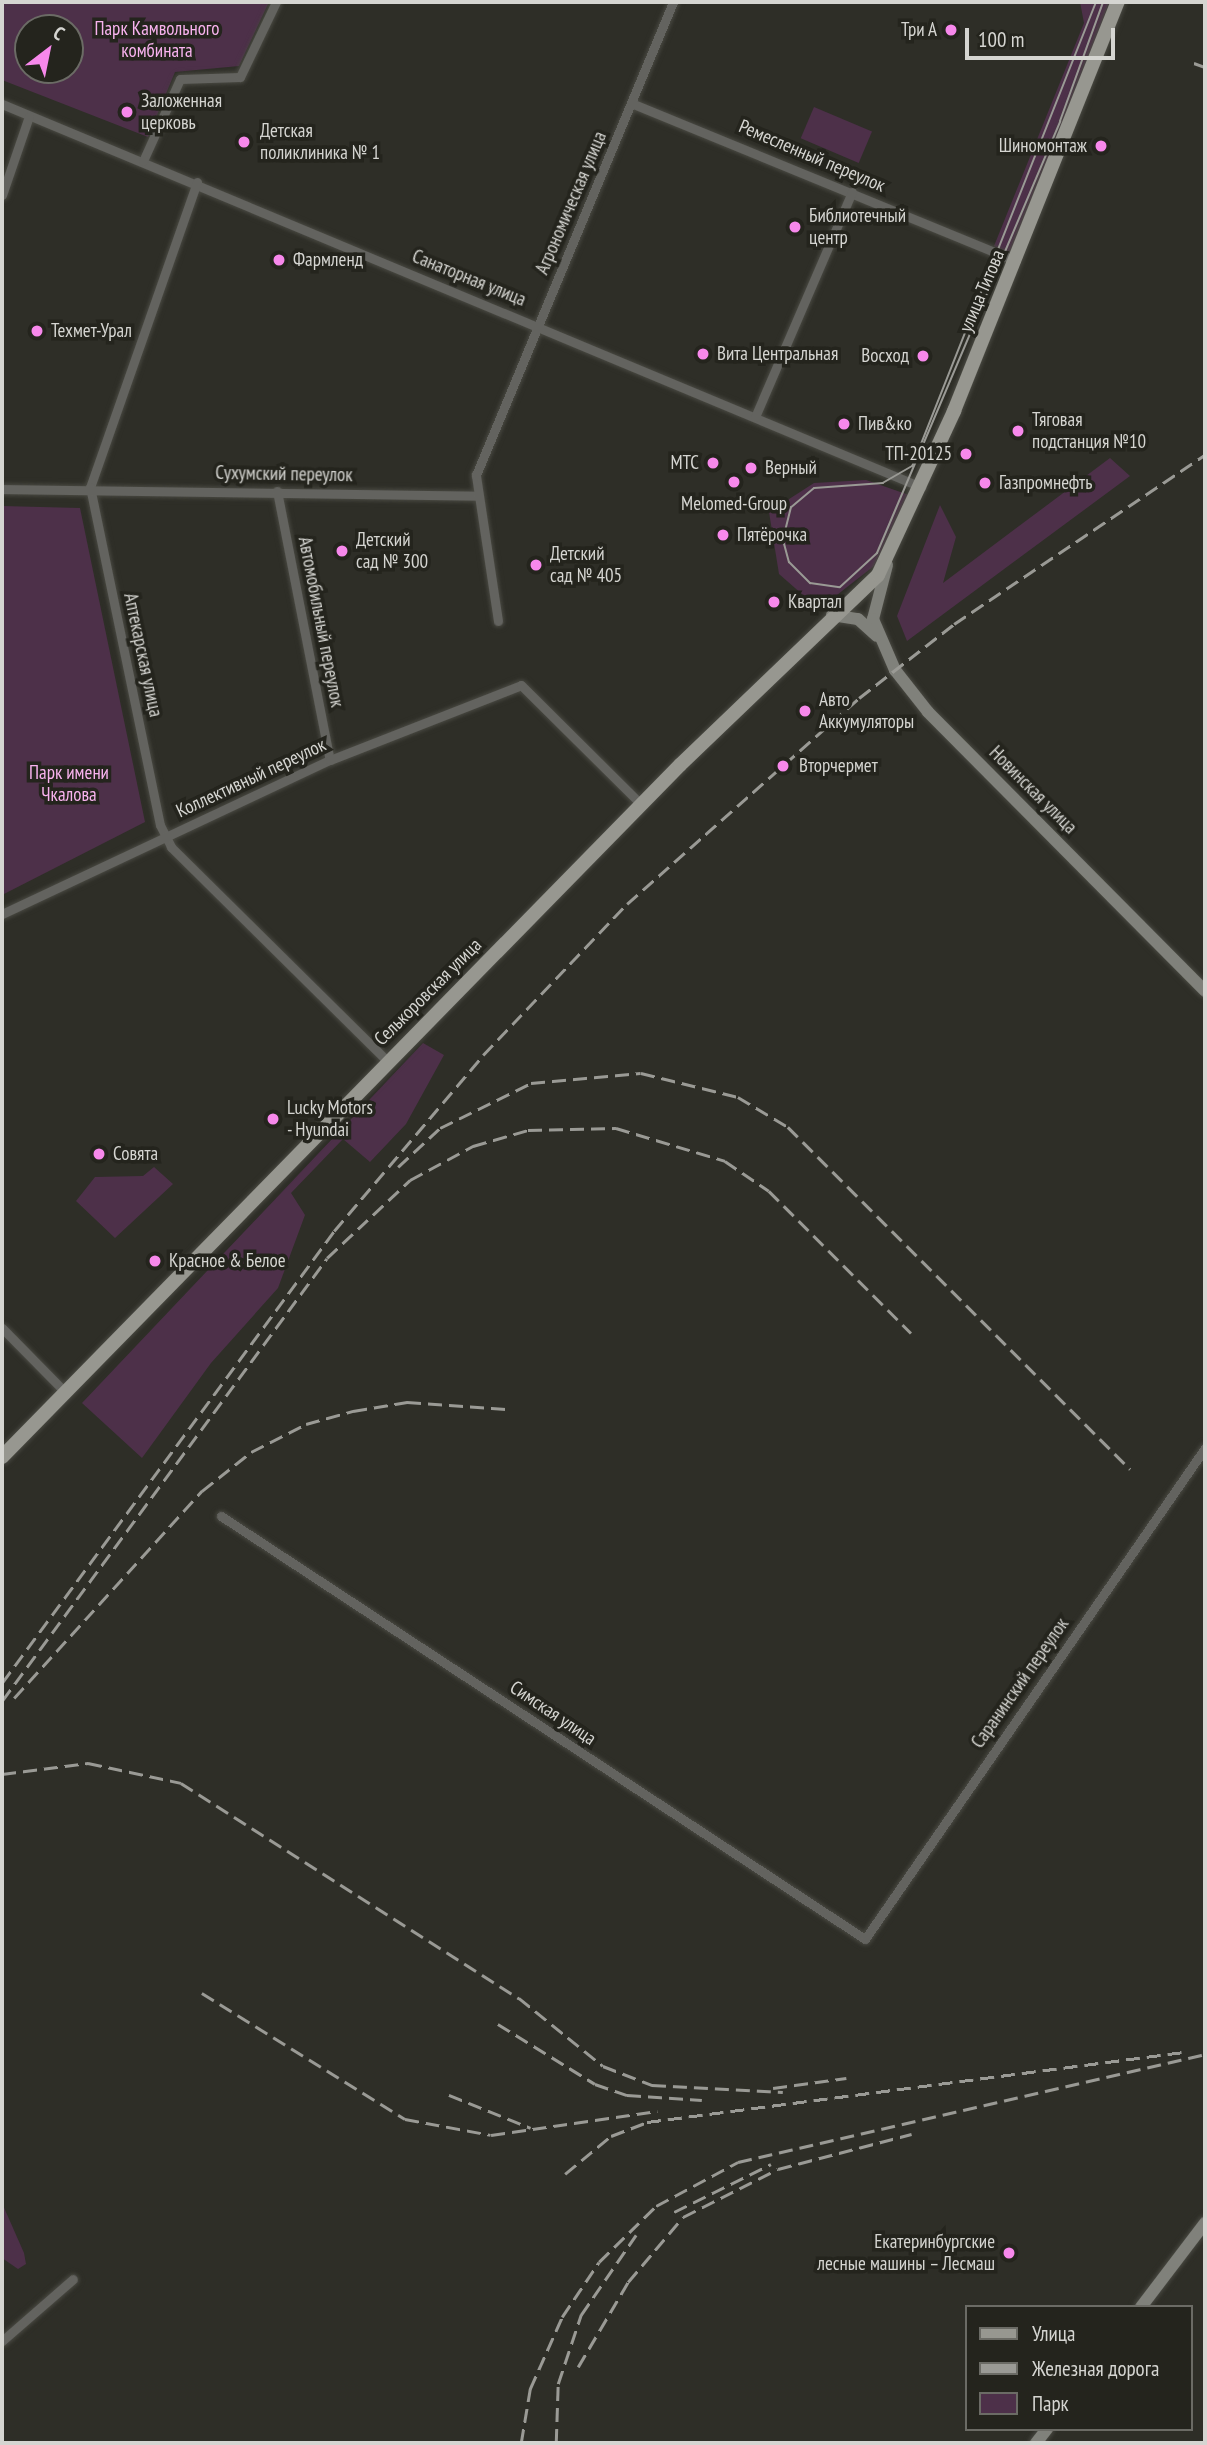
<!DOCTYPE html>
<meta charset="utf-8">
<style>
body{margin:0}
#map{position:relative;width:1207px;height:2445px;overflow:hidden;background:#2e2e27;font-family:"PT Sans Narrow",sans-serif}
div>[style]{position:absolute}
.green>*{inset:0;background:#4d3049;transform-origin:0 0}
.roads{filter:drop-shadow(0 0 2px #494942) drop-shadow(0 0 2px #494942)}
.minor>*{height:9px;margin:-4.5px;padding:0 4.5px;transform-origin:4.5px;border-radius:4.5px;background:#63635f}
.secondary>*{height:12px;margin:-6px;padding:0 6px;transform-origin:6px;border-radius:6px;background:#80817b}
.primary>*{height:14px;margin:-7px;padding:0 7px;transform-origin:7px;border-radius:7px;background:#979790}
.tram>*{height:2px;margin:-1px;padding:0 1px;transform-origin:1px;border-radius:1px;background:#9a9a95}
.rail>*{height:2.5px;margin-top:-1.25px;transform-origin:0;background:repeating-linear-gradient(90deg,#9a9a95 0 14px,transparent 0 21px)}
.dots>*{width:19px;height:19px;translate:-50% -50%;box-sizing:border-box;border:4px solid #24241d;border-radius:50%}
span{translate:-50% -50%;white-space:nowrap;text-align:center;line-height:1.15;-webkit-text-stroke:7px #24241d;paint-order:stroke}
.park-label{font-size:19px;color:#f9b3ef}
.poi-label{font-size:19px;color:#d5d5d1}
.right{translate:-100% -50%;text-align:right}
.left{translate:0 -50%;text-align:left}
.street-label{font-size:19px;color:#d5d5d1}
.frame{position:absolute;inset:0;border:4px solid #d5d5d1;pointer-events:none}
.legend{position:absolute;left:965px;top:2305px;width:228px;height:126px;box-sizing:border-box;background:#24241d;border:2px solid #6b6b65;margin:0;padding:9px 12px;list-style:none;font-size:21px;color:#d5d5d1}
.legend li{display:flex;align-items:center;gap:14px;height:35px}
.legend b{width:35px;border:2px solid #6b6b65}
.north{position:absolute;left:14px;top:14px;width:70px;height:70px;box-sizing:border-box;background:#24241d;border:2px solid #6b6b65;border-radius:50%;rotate:32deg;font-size:19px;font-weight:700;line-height:28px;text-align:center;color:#d5d5d1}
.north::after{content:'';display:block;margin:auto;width:24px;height:32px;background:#f788eb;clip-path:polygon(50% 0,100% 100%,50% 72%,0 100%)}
.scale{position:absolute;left:965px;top:28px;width:150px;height:32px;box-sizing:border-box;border:4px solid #d5d5d1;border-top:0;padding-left:9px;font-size:21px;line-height:24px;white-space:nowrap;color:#d5d5d1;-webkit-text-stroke:5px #24241d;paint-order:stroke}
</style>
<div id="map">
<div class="green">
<div style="clip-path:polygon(evenodd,2px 2px,269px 2px,239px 66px,175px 72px,148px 137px,2px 80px,2px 2px,28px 28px,70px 28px,70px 70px,28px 70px,28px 28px)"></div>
<div style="clip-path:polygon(1080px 2px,1109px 2px,1066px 124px,1015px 248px,1008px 252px,994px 246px,1084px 23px)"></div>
<div style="left:814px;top:107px;width:63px;height:34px;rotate:23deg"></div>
<div style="clip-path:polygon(1110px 458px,1130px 476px,907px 641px,897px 616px,940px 505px,956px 537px,943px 583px)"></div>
<div style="clip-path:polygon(866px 480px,909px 495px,874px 566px,819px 609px,779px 574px,769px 512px,814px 483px)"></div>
<div style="clip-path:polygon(2px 506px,80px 508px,145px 822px,2px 895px)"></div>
<div style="clip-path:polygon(423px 1043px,444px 1055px,406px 1124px,370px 1162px,343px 1139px,291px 1193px,305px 1215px,278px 1288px,211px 1363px,142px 1458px,82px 1403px)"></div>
<div style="clip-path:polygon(154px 1167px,173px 1184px,115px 1238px,76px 1201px,95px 1177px,143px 1176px)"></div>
<div style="clip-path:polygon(2px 2203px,24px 2253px,26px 2264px,18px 2269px,2px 2258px)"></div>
</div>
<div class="roads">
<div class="minor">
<div style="left:631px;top:103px;width:416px;rotate:22.3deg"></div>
<div style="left:2px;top:104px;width:996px;rotate:22.62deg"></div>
<div style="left:143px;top:161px;width:90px;rotate:-65.7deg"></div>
<div style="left:180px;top:79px;width:60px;rotate:-1.9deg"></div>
<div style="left:240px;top:77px;width:83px;rotate:-64.4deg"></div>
<div style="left:197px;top:182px;width:323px;rotate:109.3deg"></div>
<div style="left:90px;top:487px;width:345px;rotate:78.3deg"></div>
<div style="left:160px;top:825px;width:25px;rotate:63deg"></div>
<div style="left:171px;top:847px;width:304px;rotate:44.7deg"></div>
<div style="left:2px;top:195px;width:83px;rotate:-71.1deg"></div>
<div style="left:755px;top:417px;width:245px;rotate:-66.7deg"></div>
<div style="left:2px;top:489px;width:475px;rotate:0.8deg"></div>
<div style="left:277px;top:491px;width:274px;rotate:78.9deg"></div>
<div style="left:498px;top:621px;width:148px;rotate:-98.6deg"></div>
<div style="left:476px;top:475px;width:512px;rotate:-67.39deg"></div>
<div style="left:2px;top:914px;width:362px;rotate:-25.2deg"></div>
<div style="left:330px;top:760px;width:205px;rotate:-21.4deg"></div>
<div style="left:521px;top:685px;width:169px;rotate:44.8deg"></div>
<div style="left:2px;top:1328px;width:91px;rotate:45.4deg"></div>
<div style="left:221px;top:1516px;width:770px;rotate:33.3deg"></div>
<div style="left:865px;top:1939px;width:597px;rotate:-55.3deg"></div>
<div style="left:2px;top:2341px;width:94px;rotate:-41.1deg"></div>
</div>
<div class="secondary">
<div style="left:887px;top:565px;width:56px;rotate:104.5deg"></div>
<div style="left:873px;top:619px;width:56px;rotate:66.7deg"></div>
<div style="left:895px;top:670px;width:53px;rotate:51.8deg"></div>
<div style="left:928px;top:712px;width:393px;rotate:45.2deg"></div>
<div style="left:832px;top:615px;width:26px;rotate:9deg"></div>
<div style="left:858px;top:619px;width:25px;rotate:42deg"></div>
<div style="left:1141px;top:2307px;width:106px;rotate:-52.7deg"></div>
<div style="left:1036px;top:2443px;width:18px;rotate:-52deg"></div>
</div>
<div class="primary">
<div style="left:2px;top:1457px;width:969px;rotate:-45.59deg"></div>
<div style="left:680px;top:765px;width:274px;rotate:-43.8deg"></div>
<div style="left:878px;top:575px;width:181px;rotate:-65.1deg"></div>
<div style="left:954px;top:411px;width:441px;rotate:-68.2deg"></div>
</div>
</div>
<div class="tram">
<div style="left:1096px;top:2px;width:499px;rotate:111.6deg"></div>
<div style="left:912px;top:466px;width:34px;rotate:150deg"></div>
<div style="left:883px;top:483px;width:69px;rotate:175.9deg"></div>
<div style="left:814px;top:488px;width:30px;rotate:140deg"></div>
<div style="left:791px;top:507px;width:34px;rotate:104deg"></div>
<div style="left:783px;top:540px;width:23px;rotate:75deg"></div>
<div style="left:789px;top:562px;width:30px;rotate:45deg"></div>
<div style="left:810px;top:583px;width:30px;rotate:8deg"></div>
<div style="left:840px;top:587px;width:50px;rotate:-42.6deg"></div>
<div style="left:877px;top:553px;width:469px;rotate:-67deg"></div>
<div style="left:1060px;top:121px;width:127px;rotate:-70.1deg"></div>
</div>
<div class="rail">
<div style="left:1194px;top:63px;width:12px;rotate:20deg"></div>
<div style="left:398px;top:1167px;width:57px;rotate:-42.9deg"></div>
<div style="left:440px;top:1128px;width:102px;rotate:-26.3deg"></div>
<div style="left:531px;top:1083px;width:110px;rotate:-5.2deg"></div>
<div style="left:641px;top:1073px;width:100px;rotate:13.9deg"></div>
<div style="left:738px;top:1097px;width:58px;rotate:31deg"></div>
<div style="left:788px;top:1127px;width:484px;rotate:45deg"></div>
<div style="left:2px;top:1683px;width:561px;rotate:-53.7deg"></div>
<div style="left:334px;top:1231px;width:231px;rotate:-49.7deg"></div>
<div style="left:483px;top:1055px;width:209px;rotate:-46.4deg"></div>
<div style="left:627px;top:904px;width:310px;rotate:-41.6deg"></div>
<div style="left:859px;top:698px;width:120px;rotate:-37.9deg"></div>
<div style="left:954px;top:624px;width:303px;rotate:-34deg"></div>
<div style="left:14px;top:1698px;width:280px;rotate:-47.8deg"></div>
<div style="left:202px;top:1491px;width:63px;rotate:-38.5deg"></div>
<div style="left:251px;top:1452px;width:62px;rotate:-27deg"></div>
<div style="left:306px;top:1424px;width:49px;rotate:-15.5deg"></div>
<div style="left:353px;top:1411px;width:55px;rotate:-9.5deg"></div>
<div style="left:407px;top:1402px;width:99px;rotate:4deg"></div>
<div style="left:2px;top:1701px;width:549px;rotate:-53.73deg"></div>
<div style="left:327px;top:1258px;width:114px;rotate:-43.2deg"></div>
<div style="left:410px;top:1180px;width:72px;rotate:-28.4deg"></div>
<div style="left:473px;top:1146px;width:57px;rotate:-16.2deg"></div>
<div style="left:528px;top:1130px;width:88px;rotate:-1.3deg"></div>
<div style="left:616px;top:1128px;width:114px;rotate:16.8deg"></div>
<div style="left:725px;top:1161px;width:53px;rotate:34.3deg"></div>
<div style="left:769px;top:1191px;width:201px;rotate:45deg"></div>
<div style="left:2px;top:1774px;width:87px;rotate:-7.3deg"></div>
<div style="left:88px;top:1763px;width:95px;rotate:12.1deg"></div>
<div style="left:181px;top:1783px;width:401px;rotate:32.5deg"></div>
<div style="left:519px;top:1998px;width:108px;rotate:39deg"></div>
<div style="left:603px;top:2066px;width:53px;rotate:21.2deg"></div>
<div style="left:652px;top:2085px;width:131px;rotate:3.1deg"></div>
<div style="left:202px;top:1993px;width:239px;rotate:31.8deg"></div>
<div style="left:405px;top:2119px;width:87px;rotate:10.5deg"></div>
<div style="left:491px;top:2135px;width:168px;rotate:-8.2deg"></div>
<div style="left:498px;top:2024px;width:114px;rotate:31.7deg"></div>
<div style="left:595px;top:2084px;width:34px;rotate:19deg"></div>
<div style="left:627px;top:2095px;width:75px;rotate:3.8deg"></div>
<div style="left:773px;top:2088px;width:74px;rotate:-7.8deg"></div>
<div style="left:449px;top:2095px;width:88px;rotate:21.9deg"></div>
<div style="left:565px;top:2174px;width:60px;rotate:-39.6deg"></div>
<div style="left:611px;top:2136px;width:39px;rotate:-21deg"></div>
<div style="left:647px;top:2122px;width:542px;rotate:-7.43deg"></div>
<div style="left:674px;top:2212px;width:108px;rotate:-26.3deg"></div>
<div style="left:578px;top:2367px;width:99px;rotate:-59.5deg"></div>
<div style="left:628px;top:2282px;width:85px;rotate:-49.8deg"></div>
<div style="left:683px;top:2217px;width:106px;rotate:-26.8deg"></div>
<div style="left:778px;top:2169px;width:138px;rotate:-14.7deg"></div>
<div style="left:521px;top:2443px;width:55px;rotate:-80.5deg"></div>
<div style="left:530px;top:2389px;width:79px;rotate:-66deg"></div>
<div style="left:562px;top:2317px;width:66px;rotate:-56.1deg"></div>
<div style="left:599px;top:2262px;width:80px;rotate:-44.5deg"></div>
<div style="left:656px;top:2206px;width:93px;rotate:-28.2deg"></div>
<div style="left:738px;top:2162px;width:479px;rotate:-13deg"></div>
<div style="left:556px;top:2443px;width:59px;rotate:-88.1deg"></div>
<div style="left:558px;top:2384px;width:73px;rotate:-71.6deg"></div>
<div style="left:581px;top:2315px;width:97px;rotate:-55.5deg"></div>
</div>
<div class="dots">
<div style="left:951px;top:30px;background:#f788eb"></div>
<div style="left:127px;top:112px;background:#f788eb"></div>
<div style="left:244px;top:142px;background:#f788eb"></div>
<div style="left:1101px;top:146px;background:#f788eb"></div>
<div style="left:795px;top:227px;background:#f788eb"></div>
<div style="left:279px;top:260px;background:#f788eb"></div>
<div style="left:37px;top:331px;background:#f788eb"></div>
<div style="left:703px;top:354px;background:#f788eb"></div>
<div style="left:923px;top:356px;background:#f788eb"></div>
<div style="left:844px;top:424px;background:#f788eb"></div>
<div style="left:1018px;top:431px;background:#f788eb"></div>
<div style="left:966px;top:454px;background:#f788eb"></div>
<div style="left:713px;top:463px;background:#f788eb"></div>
<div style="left:751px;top:468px;background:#f788eb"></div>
<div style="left:734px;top:482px;background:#f788eb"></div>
<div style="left:985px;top:483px;background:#f788eb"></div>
<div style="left:723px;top:535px;background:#f788eb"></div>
<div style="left:342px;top:551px;background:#f788eb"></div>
<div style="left:536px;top:565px;background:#f788eb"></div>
<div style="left:774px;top:602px;background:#f788eb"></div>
<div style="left:805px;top:711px;background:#f788eb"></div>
<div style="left:783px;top:766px;background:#f788eb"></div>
<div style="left:273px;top:1119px;background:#f788eb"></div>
<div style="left:99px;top:1154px;background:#f788eb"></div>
<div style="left:155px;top:1261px;background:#f788eb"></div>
<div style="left:1009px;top:2253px;background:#f788eb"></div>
</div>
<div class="park-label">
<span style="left:157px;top:40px">Парк Камвольного<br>комбината</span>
<span style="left:69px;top:784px">Парк имени<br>Чкалова</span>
</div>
<div class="poi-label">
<span class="right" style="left:937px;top:30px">Три А</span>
<span class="left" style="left:141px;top:112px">Заложенная<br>церковь</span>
<span class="left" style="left:260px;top:142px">Детская<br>поликлиника № 1</span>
<span class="right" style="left:1087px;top:146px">Шиномонтаж</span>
<span class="left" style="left:809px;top:227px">Библиотечный<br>центр</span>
<span class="left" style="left:293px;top:260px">Фармленд</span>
<span class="left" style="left:51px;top:331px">Техмет-Урал</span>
<span class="left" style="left:717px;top:354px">Вита Центральная</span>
<span class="right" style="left:909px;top:356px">Восход</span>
<span class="left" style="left:1032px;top:431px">Тяговая<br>подстанция №10</span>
<span class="left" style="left:858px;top:424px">Пив&amp;ко</span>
<span class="right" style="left:952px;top:454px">ТП-20125</span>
<span class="right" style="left:699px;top:463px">МТС</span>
<span class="left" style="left:765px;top:468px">Верный</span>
<span class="left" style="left:999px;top:483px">Газпромнефть</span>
<span style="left:734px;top:504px">Melomed-Group</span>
<span class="left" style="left:737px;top:535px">Пятёрочка</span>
<span class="left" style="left:356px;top:551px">Детский<br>сад № 300</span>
<span class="left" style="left:550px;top:565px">Детский<br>сад № 405</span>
<span class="left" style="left:788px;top:602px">Квартал</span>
<span class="left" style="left:819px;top:711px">Авто<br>Аккумуляторы</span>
<span class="left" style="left:799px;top:766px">Вторчермет</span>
<span class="left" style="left:287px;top:1119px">Lucky Motors<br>- Hyundai</span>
<span class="left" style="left:113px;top:1154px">Совята</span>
<span class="left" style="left:169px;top:1261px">Красное &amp; Белое</span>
<span class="right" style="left:995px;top:2253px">Екатеринбургские<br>лесные машины – Лесмаш</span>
</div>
<div class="street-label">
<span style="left:812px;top:156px;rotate:23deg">Ремесленный переулок</span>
<span style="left:571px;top:203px;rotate:-67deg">Агрономическая улица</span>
<span style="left:469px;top:278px;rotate:22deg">Санаторная улица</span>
<span style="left:982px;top:291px;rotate:-67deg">улица Титова</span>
<span style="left:284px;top:474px;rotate:1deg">Сухумский переулок</span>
<span style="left:321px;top:622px;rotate:79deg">Автомобильный переулок</span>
<span style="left:143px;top:655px;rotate:78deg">Аптекарская улица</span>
<span style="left:251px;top:778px;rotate:-25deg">Коллективный переулок</span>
<span style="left:1033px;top:790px;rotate:45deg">Новинская улица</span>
<span style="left:428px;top:992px;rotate:-45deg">Селькоровская улица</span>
<span style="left:1020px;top:1683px;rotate:-55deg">Саранинский переулок</span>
<span style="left:553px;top:1713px;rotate:34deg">Симская улица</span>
</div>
<div class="frame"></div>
<ul class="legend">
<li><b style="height:9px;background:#979790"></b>Улица</li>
<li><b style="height:9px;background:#9a9a95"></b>Железная дорога</li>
<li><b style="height:19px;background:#4d3049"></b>Парк</li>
</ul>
<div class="north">С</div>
<div class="scale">100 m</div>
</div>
